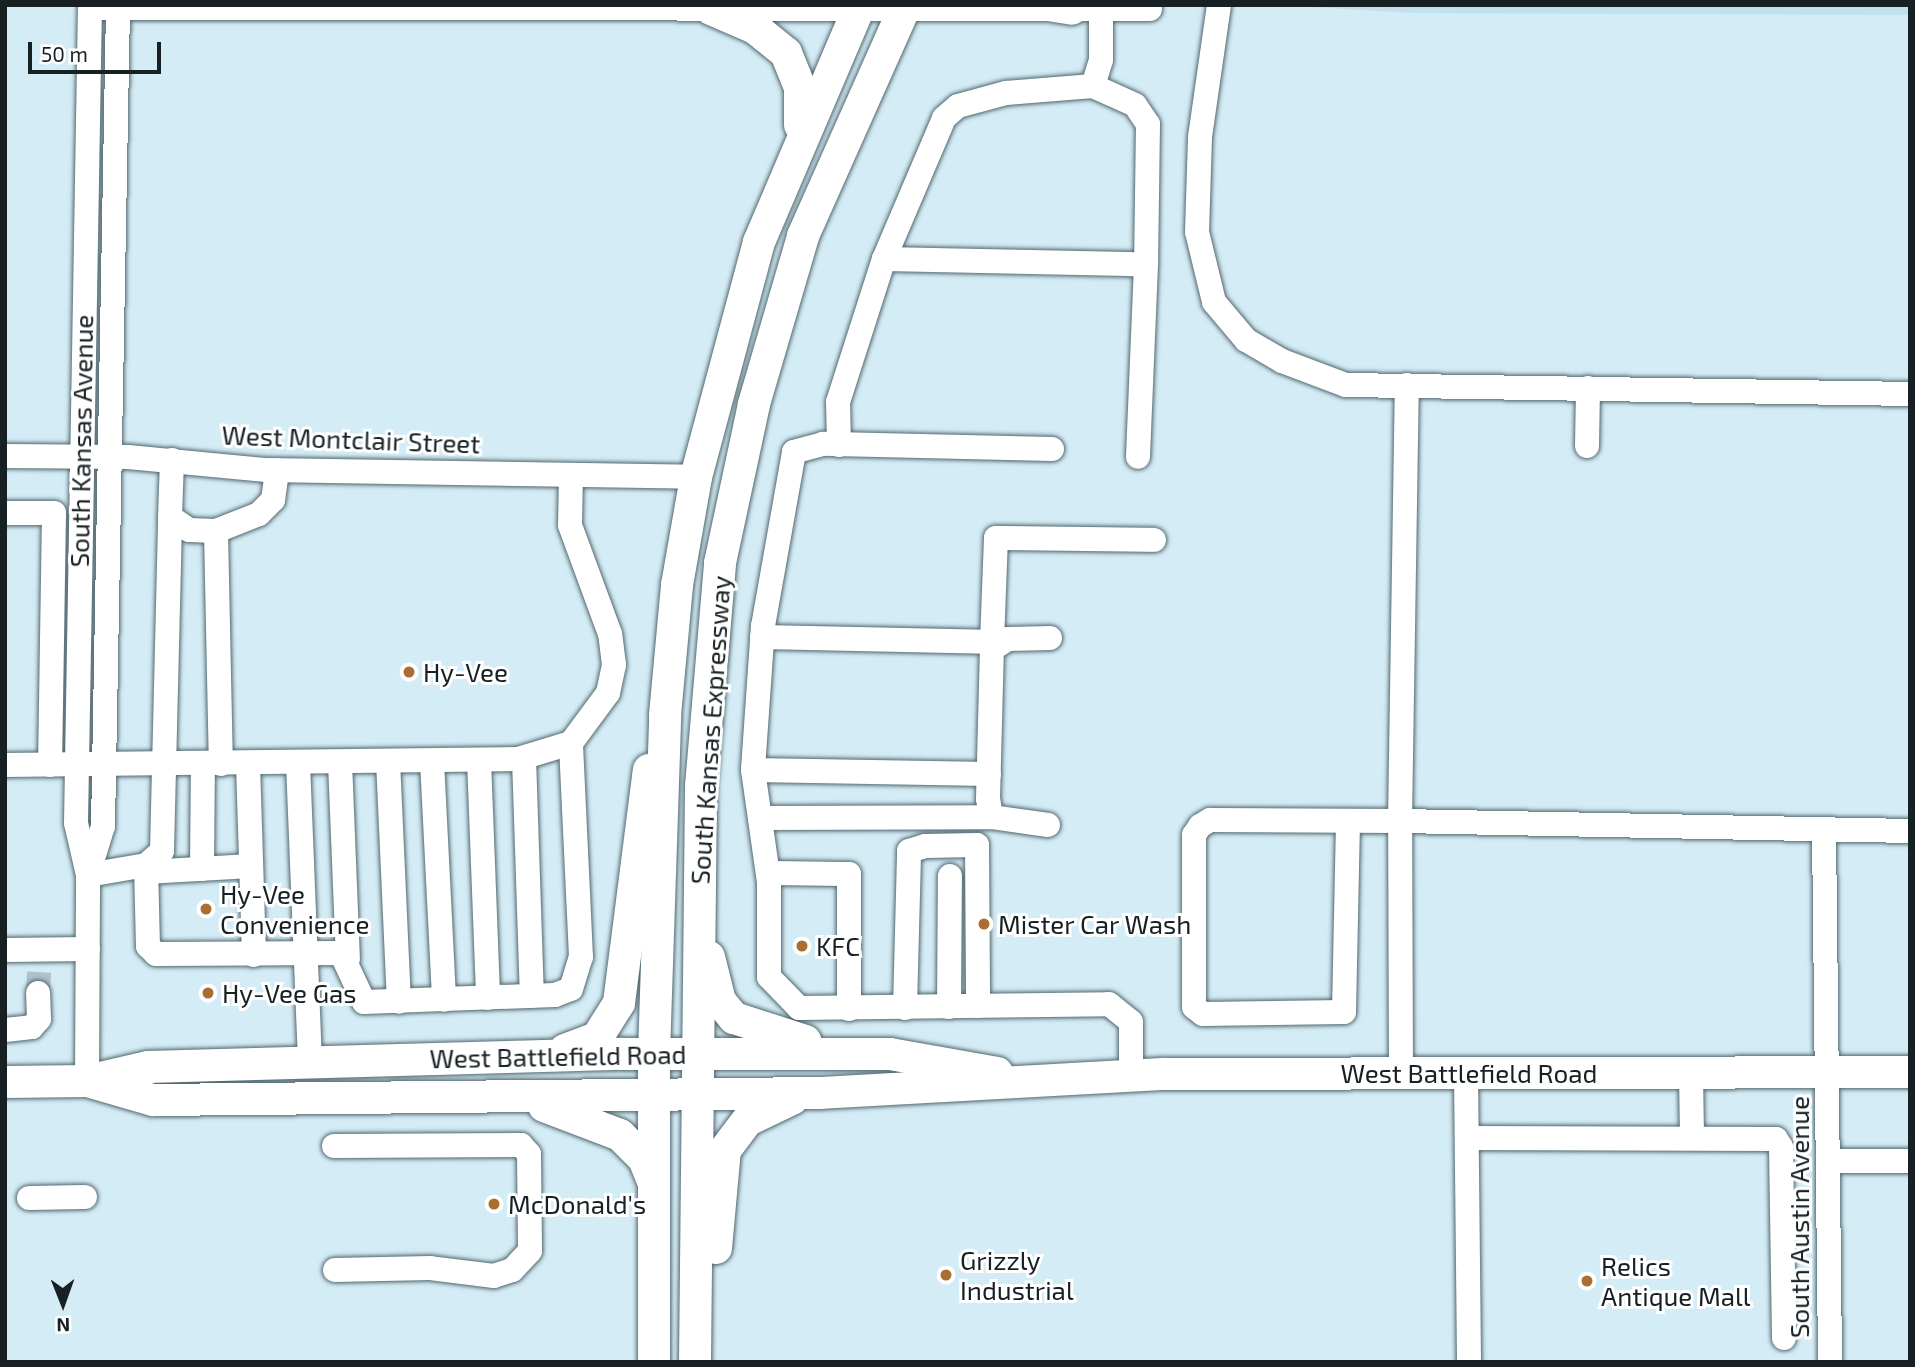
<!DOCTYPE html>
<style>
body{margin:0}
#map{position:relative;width:1915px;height:1367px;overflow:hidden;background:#d4ecf5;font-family:"Exo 2",sans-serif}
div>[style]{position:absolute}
.built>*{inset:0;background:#c1e1ed}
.minor-tunnel>*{height:24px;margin-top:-12px;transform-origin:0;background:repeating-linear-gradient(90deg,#aec3cb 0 24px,transparent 0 36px)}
.roads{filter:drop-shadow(0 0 2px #52676f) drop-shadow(0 0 2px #52676f)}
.minor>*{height:24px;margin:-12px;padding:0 12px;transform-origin:12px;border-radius:12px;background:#fff}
.major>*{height:32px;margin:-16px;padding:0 16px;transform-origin:16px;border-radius:16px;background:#fff}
.dots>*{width:19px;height:19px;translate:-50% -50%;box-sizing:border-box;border:4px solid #fff;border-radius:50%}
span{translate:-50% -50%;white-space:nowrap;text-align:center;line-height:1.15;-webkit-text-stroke:6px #fff;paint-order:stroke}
.street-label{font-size:26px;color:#172023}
.poi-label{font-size:26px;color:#172023}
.left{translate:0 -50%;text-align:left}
.frame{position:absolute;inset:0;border:7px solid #172023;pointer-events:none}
.north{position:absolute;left:28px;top:1269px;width:70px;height:70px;-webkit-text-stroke:5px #fff;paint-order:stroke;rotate:179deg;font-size:19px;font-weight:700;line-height:28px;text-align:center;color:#172023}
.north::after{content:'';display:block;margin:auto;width:24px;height:32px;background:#172023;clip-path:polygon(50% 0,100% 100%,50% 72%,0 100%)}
.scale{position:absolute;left:28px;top:42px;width:133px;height:32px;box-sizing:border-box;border:4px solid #172023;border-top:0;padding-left:9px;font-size:21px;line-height:24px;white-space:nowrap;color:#172023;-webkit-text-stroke:5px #fff;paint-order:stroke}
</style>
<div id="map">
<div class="built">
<div style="clip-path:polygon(1278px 5px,1910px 5px,1910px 15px,1412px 13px)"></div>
</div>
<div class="minor-tunnel">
<div style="left:38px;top:993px;width:21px;rotate:-87deg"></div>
</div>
<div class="roads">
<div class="minor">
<div style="left:1219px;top:5px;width:133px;rotate:98.2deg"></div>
<div style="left:1200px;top:137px;width:95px;rotate:91.8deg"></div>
<div style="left:1197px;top:232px;width:72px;rotate:76.3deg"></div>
<div style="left:1214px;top:302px;width:50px;rotate:49.9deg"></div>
<div style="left:1246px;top:340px;width:42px;rotate:30.3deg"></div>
<div style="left:1282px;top:361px;width:68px;rotate:20.6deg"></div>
<div style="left:1346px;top:385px;width:564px;rotate:0.91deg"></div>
<div style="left:90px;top:8px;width:1060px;rotate:0.05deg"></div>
<div style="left:1093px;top:86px;width:46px;rotate:24.3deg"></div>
<div style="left:1135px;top:105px;width:23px;rotate:56deg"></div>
<div style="left:1148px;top:124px;width:141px;rotate:90.8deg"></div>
<div style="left:884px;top:259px;width:153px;rotate:-66.9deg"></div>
<div style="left:944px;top:118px;width:18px;rotate:-41deg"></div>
<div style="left:958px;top:106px;width:50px;rotate:-15.2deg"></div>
<div style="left:1006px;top:93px;width:87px;rotate:-4.6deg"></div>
<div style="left:1093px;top:86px;width:27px;rotate:-73deg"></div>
<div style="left:1101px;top:60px;width:55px;rotate:-90deg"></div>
<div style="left:839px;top:445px;width:43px;rotate:-91.3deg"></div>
<div style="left:838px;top:402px;width:150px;rotate:-72.2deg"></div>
<div style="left:884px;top:259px;width:244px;rotate:1.2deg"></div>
<div style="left:1128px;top:264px;width:18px;rotate:3deg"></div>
<div style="left:1146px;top:265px;width:192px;rotate:92.4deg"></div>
<div style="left:1587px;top:446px;width:58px;rotate:-89deg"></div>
<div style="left:1052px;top:449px;width:229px;rotate:-178.7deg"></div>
<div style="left:823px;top:444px;width:30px;rotate:165deg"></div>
<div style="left:794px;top:452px;width:177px;rotate:100.1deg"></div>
<div style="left:763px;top:626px;width:144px;rotate:94deg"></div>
<div style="left:753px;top:770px;width:114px;rotate:81.9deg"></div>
<div style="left:769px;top:883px;width:94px;rotate:90deg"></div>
<div style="left:769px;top:977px;width:43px;rotate:45.9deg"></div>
<div style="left:799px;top:1008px;width:310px;rotate:-0.7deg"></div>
<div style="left:1109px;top:1004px;width:28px;rotate:39deg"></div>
<div style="left:1131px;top:1022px;width:53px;rotate:90deg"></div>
<div style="left:5px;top:456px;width:123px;rotate:0.5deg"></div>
<div style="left:128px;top:457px;width:139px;rotate:5.4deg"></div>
<div style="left:266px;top:470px;width:430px;rotate:0.9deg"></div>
<div style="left:172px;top:460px;width:57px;rotate:92deg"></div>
<div style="left:170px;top:517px;width:23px;rotate:34deg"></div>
<div style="left:189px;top:530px;width:27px;rotate:2deg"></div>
<div style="left:216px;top:531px;width:46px;rotate:-21.6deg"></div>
<div style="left:259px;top:514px;width:20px;rotate:-45deg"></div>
<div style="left:273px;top:500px;width:30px;rotate:-82deg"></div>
<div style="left:5px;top:513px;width:49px"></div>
<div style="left:54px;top:513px;width:252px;rotate:90.9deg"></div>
<div style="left:216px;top:531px;width:233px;rotate:88.8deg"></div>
<div style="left:762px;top:637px;width:236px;rotate:1.2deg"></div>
<div style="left:992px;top:642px;width:104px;rotate:-87.8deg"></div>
<div style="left:996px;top:538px;width:158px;rotate:0.7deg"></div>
<div style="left:524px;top:758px;width:238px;rotate:88.1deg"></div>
<div style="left:479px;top:760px;width:238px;rotate:87.8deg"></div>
<div style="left:388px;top:761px;width:241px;rotate:87.4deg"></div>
<div style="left:432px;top:761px;width:239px;rotate:87.1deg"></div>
<div style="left:340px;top:762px;width:197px;rotate:87.7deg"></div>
<div style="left:298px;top:763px;width:297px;rotate:87.7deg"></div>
<div style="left:248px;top:764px;width:191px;rotate:88.2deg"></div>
<div style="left:5px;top:765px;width:513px;rotate:-0.67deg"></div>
<div style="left:518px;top:759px;width:55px;rotate:-16.8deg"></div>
<div style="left:571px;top:743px;width:62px;rotate:-53.5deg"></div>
<div style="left:608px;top:693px;width:29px;rotate:-78deg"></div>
<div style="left:614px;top:665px;width:31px;rotate:-97deg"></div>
<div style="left:610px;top:634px;width:116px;rotate:-110.2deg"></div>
<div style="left:570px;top:525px;width:50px;rotate:-88.9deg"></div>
<div style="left:753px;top:770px;width:236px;rotate:1deg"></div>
<div style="left:760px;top:818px;width:231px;rotate:-0.2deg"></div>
<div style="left:1348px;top:821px;width:191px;rotate:91.2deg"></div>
<div style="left:1344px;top:1012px;width:141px;rotate:179.2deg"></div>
<div style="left:1203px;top:1014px;width:11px;rotate:-142deg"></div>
<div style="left:1194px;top:1007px;width:172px;rotate:-90deg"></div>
<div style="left:1194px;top:835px;width:11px;rotate:-56deg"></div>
<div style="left:1200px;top:826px;width:12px;rotate:-31deg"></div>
<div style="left:1210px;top:820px;width:190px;rotate:0.3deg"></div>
<div style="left:1400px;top:821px;width:436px;rotate:-89.1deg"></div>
<div style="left:1048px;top:825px;width:58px;rotate:-172deg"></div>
<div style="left:991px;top:817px;width:18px;rotate:-99deg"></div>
<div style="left:988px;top:799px;width:150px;rotate:-88.5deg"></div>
<div style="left:992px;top:649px;width:19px;rotate:-32deg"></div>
<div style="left:1008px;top:639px;width:42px;rotate:-1.4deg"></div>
<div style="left:1824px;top:830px;width:532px;rotate:89.35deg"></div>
<div style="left:146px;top:865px;width:81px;rotate:88.6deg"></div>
<div style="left:148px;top:946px;width:11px;rotate:45deg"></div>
<div style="left:156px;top:954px;width:185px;rotate:-0.3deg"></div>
<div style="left:341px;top:953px;width:54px;rotate:64.9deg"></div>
<div style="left:364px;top:1002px;width:191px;rotate:-2.1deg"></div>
<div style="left:555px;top:995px;width:17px;rotate:-21deg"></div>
<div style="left:571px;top:989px;width:34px;rotate:-73deg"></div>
<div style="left:581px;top:957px;width:214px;rotate:-92.7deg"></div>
<div style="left:202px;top:869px;width:105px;rotate:-89.5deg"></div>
<div style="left:146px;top:872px;width:105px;rotate:-3.3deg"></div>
<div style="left:768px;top:873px;width:81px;rotate:0.7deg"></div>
<div style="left:849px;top:874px;width:135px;rotate:90deg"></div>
<div style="left:88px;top:875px;width:51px;rotate:-73deg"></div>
<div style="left:103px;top:826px;width:821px;rotate:-88.95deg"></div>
<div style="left:88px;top:875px;width:59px;rotate:-9.8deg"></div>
<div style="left:146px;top:865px;width:21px;rotate:-41deg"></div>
<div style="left:162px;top:851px;width:334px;rotate:-88.6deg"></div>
<div style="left:5px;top:950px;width:83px;rotate:-0.7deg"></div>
<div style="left:949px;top:1007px;width:131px;rotate:-89.6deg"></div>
<div style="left:905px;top:1008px;width:157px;rotate:-88.5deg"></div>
<div style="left:909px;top:851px;width:17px;rotate:-17deg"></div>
<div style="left:925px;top:846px;width:52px;rotate:-1.1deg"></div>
<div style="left:977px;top:845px;width:161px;rotate:89.6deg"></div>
<div style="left:5px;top:1030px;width:27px;rotate:-6deg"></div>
<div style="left:32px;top:1027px;width:11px;rotate:-49deg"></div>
<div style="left:39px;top:1019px;width:26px;rotate:-92deg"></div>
<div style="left:1466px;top:1073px;width:289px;rotate:89.4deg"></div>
<div style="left:1691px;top:1073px;width:64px;rotate:89.1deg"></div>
<div style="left:1401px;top:1074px;width:253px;rotate:-90.2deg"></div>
<div style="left:1400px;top:821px;width:510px;rotate:1.12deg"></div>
<div style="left:87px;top:1081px;width:206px;rotate:-89.7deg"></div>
<div style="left:88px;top:875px;width:53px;rotate:-103deg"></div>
<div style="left:76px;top:823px;width:818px;rotate:-89.02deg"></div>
<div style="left:1467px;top:1138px;width:309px;rotate:0.2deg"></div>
<div style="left:1776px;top:1139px;width:9px;rotate:58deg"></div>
<div style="left:1781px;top:1147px;width:191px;rotate:89.1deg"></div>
<div style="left:334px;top:1146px;width:187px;rotate:-0.3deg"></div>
<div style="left:521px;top:1145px;width:12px;rotate:48deg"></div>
<div style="left:529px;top:1154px;width:97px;rotate:89.4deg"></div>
<div style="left:530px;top:1251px;width:26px;rotate:133deg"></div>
<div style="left:512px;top:1270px;width:19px;rotate:162deg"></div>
<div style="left:494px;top:1276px;width:64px;rotate:-172.9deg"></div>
<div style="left:430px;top:1268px;width:95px;rotate:178.8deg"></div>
<div style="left:1829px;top:1161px;width:81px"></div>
<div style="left:29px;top:1198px;width:56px;rotate:-1deg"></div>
</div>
<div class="major">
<div style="left:1048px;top:5px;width:24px;rotate:9deg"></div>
<div style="left:711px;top:9px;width:48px;rotate:23.4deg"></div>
<div style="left:755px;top:28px;width:40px;rotate:39deg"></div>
<div style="left:786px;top:53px;width:37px;rotate:68deg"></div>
<div style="left:800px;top:87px;width:38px;rotate:90deg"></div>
<div style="left:709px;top:957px;width:45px;rotate:76deg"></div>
<div style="left:720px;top:1001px;width:22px;rotate:51deg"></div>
<div style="left:734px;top:1018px;width:75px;rotate:17.9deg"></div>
<div style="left:565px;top:1050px;width:34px;rotate:-21deg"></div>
<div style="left:597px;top:1038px;width:41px;rotate:-57.8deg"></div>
<div style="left:619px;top:1003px;width:235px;rotate:-82.7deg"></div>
<div style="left:87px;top:1081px;width:69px;rotate:16.1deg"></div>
<div style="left:153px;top:1100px;width:667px;rotate:-0.6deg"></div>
<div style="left:820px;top:1093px;width:344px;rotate:-3.2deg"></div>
<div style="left:1163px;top:1074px;width:747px;rotate:-0.15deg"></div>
<div style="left:5px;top:1082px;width:82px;rotate:-0.7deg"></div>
<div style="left:87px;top:1081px;width:63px;rotate:-12.9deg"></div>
<div style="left:148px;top:1067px;width:474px;rotate:-1.6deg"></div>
<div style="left:622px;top:1054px;width:268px"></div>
<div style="left:890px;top:1054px;width:109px;rotate:10.1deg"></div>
<div style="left:544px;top:1106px;width:81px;rotate:20.9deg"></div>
<div style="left:620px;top:1135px;width:34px;rotate:45deg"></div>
<div style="left:644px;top:1159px;width:24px;rotate:68deg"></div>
<div style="left:716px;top:1248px;width:98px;rotate:-84.8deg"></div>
<div style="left:725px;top:1150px;width:38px;rotate:-53deg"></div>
<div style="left:748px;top:1120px;width:49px;rotate:-25.5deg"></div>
<div style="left:654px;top:1362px;width:308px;rotate:-90deg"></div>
<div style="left:654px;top:1054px;width:339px;rotate:-88.1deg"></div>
<div style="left:665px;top:715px;width:131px;rotate:-84.7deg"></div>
<div style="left:677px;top:585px;width:110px;rotate:-80deg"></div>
<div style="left:696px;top:477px;width:243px;rotate:-75deg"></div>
<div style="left:759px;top:242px;width:258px;rotate:-66.9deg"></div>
<div style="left:695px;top:1362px;width:576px;rotate:-89.4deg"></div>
<div style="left:701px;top:786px;width:224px;rotate:-85.1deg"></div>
<div style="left:720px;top:563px;width:163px;rotate:-77.9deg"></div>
<div style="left:754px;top:404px;width:175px;rotate:-73.7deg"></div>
<div style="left:803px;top:236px;width:253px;rotate:-66deg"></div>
</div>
</div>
<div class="dots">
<div style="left:409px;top:672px;background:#aa6e31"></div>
<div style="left:206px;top:909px;background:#aa6e31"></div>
<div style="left:984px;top:924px;background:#aa6e31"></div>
<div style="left:802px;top:946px;background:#aa6e31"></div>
<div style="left:208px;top:993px;background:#aa6e31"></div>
<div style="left:494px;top:1204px;background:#aa6e31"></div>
<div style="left:946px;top:1275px;background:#aa6e31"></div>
<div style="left:1587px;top:1281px;background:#aa6e31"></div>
</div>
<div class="street-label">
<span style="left:351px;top:439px;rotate:2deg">West Montclair Street</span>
<span style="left:81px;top:441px;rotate:-89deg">South Kansas Avenue</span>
<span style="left:710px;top:730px;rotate:-86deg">South Kansas Expressway</span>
<span style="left:558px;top:1056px;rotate:-1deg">West Battlefield Road</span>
<span style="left:1469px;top:1073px">West Battlefield Road</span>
<span style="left:1799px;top:1217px;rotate:-90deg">South Austin Avenue</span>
</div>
<div class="poi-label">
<span class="left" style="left:423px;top:672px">Hy-Vee</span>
<span class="left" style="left:220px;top:909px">Hy-Vee<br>Convenience</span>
<span class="left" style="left:998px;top:924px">Mister Car Wash</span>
<span class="left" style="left:816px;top:946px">KFC</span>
<span class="left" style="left:222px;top:993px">Hy-Vee Gas</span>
<span class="left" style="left:508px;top:1204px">McDonald's</span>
<span class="left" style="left:960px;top:1275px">Grizzly<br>Industrial</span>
<span class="left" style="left:1601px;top:1281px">Relics<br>Antique Mall</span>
</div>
<div class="frame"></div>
<div class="north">N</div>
<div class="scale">50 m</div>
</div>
